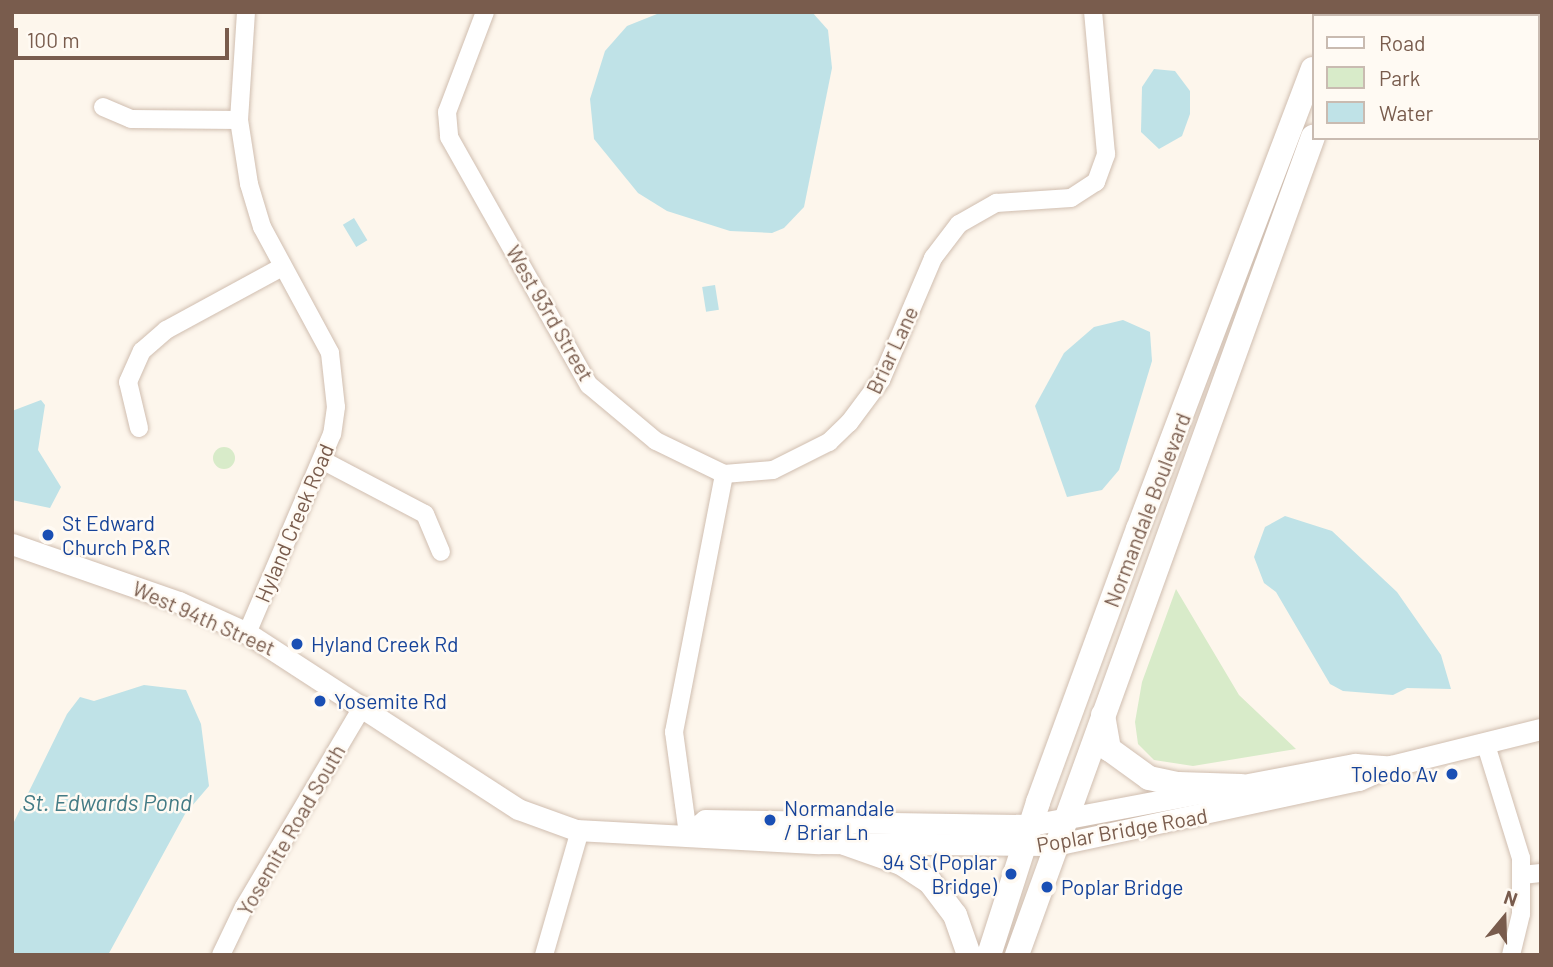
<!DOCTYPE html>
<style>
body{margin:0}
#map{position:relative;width:1553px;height:967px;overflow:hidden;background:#fdf6ec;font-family:Barlow,sans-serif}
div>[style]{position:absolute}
.green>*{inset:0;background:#d8ebc9}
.round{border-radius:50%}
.water>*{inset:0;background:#bfe2e7;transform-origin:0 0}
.roads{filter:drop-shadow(0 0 2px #d0beb0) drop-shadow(0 0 2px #d0beb0)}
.minor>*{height:18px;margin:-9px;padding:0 9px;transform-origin:9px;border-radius:9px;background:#fff}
.tertiary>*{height:21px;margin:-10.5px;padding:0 10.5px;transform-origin:10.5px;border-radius:10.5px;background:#fff}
.secondary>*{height:24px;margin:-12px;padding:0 12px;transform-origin:12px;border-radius:12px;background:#fff}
.dots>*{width:19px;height:19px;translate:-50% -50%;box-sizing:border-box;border:4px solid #fffaf3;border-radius:50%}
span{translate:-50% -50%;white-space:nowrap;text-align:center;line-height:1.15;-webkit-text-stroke:5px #fffaf3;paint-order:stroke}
.street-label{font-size:21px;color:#795c4d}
.transit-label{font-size:21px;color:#164399}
.left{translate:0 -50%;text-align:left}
.right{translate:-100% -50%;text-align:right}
.water-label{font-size:23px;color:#437b85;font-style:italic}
.frame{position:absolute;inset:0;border:14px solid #795c4d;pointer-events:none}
.legend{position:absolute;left:1312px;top:14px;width:228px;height:126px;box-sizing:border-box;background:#fffaf3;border:2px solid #c9bbb1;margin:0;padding:9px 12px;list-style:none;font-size:21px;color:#795c4d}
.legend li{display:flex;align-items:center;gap:14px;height:35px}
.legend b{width:35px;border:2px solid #c9bbb1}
.north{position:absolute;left:1469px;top:883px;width:70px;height:70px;-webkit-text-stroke:5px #fffaf3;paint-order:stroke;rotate:19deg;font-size:19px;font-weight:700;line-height:28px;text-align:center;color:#795c4d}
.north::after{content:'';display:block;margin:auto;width:24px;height:32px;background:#795c4d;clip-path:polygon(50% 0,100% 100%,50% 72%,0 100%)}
.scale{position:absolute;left:14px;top:28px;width:215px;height:32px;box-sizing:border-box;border:4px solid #795c4d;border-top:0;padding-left:9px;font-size:21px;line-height:24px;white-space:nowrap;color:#795c4d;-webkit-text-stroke:5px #fffaf3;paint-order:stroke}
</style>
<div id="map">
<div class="green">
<div class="round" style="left:213px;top:447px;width:22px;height:22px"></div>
<div style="clip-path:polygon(1176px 589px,1239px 695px,1296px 749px,1193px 766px,1154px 760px,1138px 744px,1135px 722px,1142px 682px)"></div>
</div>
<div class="water">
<div style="clip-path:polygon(662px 12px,812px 12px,828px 30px,832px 68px,804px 207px,784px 228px,772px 233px,730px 231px,667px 211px,638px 193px,594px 139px,590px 99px,605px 51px,627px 26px)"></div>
<div style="clip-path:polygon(1154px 69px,1175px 71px,1190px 91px,1190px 114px,1182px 136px,1159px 149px,1141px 132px,1142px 87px)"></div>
<div style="left:354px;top:218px;width:26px;height:13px;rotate:59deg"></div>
<div style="left:715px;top:285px;width:25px;height:13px;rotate:81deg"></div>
<div style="clip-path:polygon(1123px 320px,1150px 332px,1152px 361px,1119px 470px,1102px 490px,1067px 497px,1035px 406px,1064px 353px,1094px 327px)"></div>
<div style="clip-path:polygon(41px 400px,45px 405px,38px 450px,61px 487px,50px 508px,12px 500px,12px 411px)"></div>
<div style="clip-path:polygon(1285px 516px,1332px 531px,1397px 592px,1441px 655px,1451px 689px,1407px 688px,1393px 695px,1343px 691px,1330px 684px,1276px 592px,1264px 583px,1254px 557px,1265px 527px)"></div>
<div style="clip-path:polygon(144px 685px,186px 690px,201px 724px,209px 786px,185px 814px,108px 955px,12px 955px,12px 826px,67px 714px,80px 697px,94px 701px)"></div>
</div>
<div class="roads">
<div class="minor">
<div style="left:246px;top:12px;width:108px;rotate:93.7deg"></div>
<div style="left:239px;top:120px;width:65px;rotate:81.1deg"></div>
<div style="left:249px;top:184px;width:45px;rotate:73.2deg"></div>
<div style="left:262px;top:227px;width:143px;rotate:61.6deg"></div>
<div style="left:330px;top:353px;width:54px;rotate:83.7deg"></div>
<div style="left:336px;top:407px;width:27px;rotate:98deg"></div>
<div style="left:332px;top:434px;width:216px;rotate:113.1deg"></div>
<div style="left:485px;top:12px;width:107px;rotate:110.8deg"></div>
<div style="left:447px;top:112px;width:25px;rotate:85deg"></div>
<div style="left:449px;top:137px;width:285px;rotate:60.6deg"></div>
<div style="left:589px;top:385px;width:87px;rotate:39.9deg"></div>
<div style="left:656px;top:441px;width:76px;rotate:25.9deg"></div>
<div style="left:103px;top:107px;width:30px;rotate:23deg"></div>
<div style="left:131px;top:119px;width:108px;rotate:0.5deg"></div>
<div style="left:139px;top:428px;width:47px;rotate:-103.4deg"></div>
<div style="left:128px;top:382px;width:34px;rotate:-66deg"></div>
<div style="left:142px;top:351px;width:32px;rotate:-41deg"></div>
<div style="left:166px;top:330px;width:132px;rotate:-28.5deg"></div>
<div style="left:322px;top:460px;width:116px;rotate:27.7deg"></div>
<div style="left:425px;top:514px;width:41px;rotate:67.2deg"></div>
<div style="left:1486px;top:745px;width:118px;rotate:72.8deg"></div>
<div style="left:1521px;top:858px;width:56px;rotate:90deg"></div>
<div style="left:1521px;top:914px;width:42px;rotate:103.7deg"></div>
<div style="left:688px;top:834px;width:103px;rotate:-97.8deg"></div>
<div style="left:674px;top:732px;width:263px;rotate:-79deg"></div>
<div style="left:724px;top:474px;width:49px;rotate:-4.7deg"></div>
<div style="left:773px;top:470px;width:63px;rotate:-26.6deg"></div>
<div style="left:829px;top:442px;width:28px;rotate:-44deg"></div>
<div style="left:849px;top:423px;width:54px;rotate:-53.3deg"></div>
<div style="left:881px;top:380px;width:133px;rotate:-66.9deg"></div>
<div style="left:933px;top:258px;width:43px;rotate:-52.6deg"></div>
<div style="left:959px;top:224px;width:43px;rotate:-29.6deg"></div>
<div style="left:996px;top:203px;width:75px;rotate:-3.8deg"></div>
<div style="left:1071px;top:198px;width:30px;rotate:-33deg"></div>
<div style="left:1096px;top:182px;width:30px;rotate:-70deg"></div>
<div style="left:1106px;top:154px;width:143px;rotate:-95.2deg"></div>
<div style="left:1522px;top:875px;width:19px;rotate:-6deg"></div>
<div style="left:221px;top:955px;width:53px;rotate:-64.4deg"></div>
<div style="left:244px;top:907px;width:234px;rotate:-59.4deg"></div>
<div style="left:544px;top:955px;width:130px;rotate:-73.9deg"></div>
</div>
<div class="tertiary">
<div style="left:12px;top:544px;width:177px;rotate:19.2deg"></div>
<div style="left:179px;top:602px;width:75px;rotate:24.5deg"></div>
<div style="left:247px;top:633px;width:323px;rotate:33deg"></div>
<div style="left:518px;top:809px;width:62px;rotate:19.9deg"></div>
<div style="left:576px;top:830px;width:243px;rotate:3.1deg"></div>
<div style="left:819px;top:843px;width:236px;rotate:0.5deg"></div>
<div style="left:1055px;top:845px;width:311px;rotate:-12.1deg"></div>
<div style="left:1359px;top:780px;width:35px;rotate:-24deg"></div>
<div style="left:1391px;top:766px;width:154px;rotate:-13.9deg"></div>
<div style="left:688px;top:834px;width:22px;rotate:-39deg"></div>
<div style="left:705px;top:820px;width:326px;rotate:0.9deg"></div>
<div style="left:1031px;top:825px;width:330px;rotate:-10.7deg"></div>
<div style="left:1355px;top:764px;width:31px;rotate:4deg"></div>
</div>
<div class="secondary">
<div style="left:1332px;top:16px;width:4px;rotate:-76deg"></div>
<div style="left:1358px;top:16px;width:4px;rotate:-76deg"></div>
<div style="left:1103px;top:715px;width:35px;rotate:80deg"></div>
<div style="left:1109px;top:749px;width:49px;rotate:35.9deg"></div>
<div style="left:1149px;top:778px;width:30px;rotate:12deg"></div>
<div style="left:1178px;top:784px;width:63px;rotate:1.8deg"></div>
<div style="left:847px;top:844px;width:57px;rotate:19.4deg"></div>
<div style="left:901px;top:863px;width:35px;rotate:33deg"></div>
<div style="left:930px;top:882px;width:41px;rotate:52.9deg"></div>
<div style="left:955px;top:915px;width:42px;rotate:70.7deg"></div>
<div style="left:989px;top:955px;width:161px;rotate:-72.2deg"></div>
<div style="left:1038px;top:802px;width:291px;rotate:-69.9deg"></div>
<div style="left:1138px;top:529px;width:492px;rotate:-69.2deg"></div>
<div style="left:1017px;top:955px;width:870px;rotate:-70.11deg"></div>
</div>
</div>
<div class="dots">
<div style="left:48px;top:535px;background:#1a4fb4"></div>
<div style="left:297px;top:644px;background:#1a4fb4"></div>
<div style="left:320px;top:701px;background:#1a4fb4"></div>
<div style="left:1452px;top:774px;background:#1a4fb4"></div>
<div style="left:770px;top:820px;background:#1a4fb4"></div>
<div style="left:1011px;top:874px;background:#1a4fb4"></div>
<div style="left:1047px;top:887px;background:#1a4fb4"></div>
</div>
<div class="street-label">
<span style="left:550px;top:313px;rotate:60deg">West 93rd Street</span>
<span style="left:892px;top:350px;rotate:-65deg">Briar Lane</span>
<span style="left:1147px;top:510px;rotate:-69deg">Normandale Boulevard</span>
<span style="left:294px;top:523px;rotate:-67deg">Hyland Creek Road</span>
<span style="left:204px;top:618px;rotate:24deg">West 94th Street</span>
<span style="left:291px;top:830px;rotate:-60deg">Yosemite Road South</span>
<span style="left:1122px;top:830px;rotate:-10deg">Poplar Bridge Road</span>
</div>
<div class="transit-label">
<span class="left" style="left:62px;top:535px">St Edward<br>Church P&amp;R</span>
<span class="left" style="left:311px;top:644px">Hyland Creek Rd</span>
<span class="left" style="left:334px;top:701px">Yosemite Rd</span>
<span class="right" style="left:1438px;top:774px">Toledo Av</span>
<span class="left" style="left:784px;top:820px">Normandale<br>/ Briar Ln</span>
<span class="right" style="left:997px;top:874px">94 St (Poplar<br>Bridge)</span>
<span class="left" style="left:1061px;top:887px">Poplar Bridge</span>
</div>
<div class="water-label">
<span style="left:107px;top:802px">St. Edwards Pond</span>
</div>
<div class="frame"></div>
<ul class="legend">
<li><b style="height:9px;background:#fff"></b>Road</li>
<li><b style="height:19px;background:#d8ebc9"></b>Park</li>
<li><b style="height:19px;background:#bfe2e7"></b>Water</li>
</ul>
<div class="north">N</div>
<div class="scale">100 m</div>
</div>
